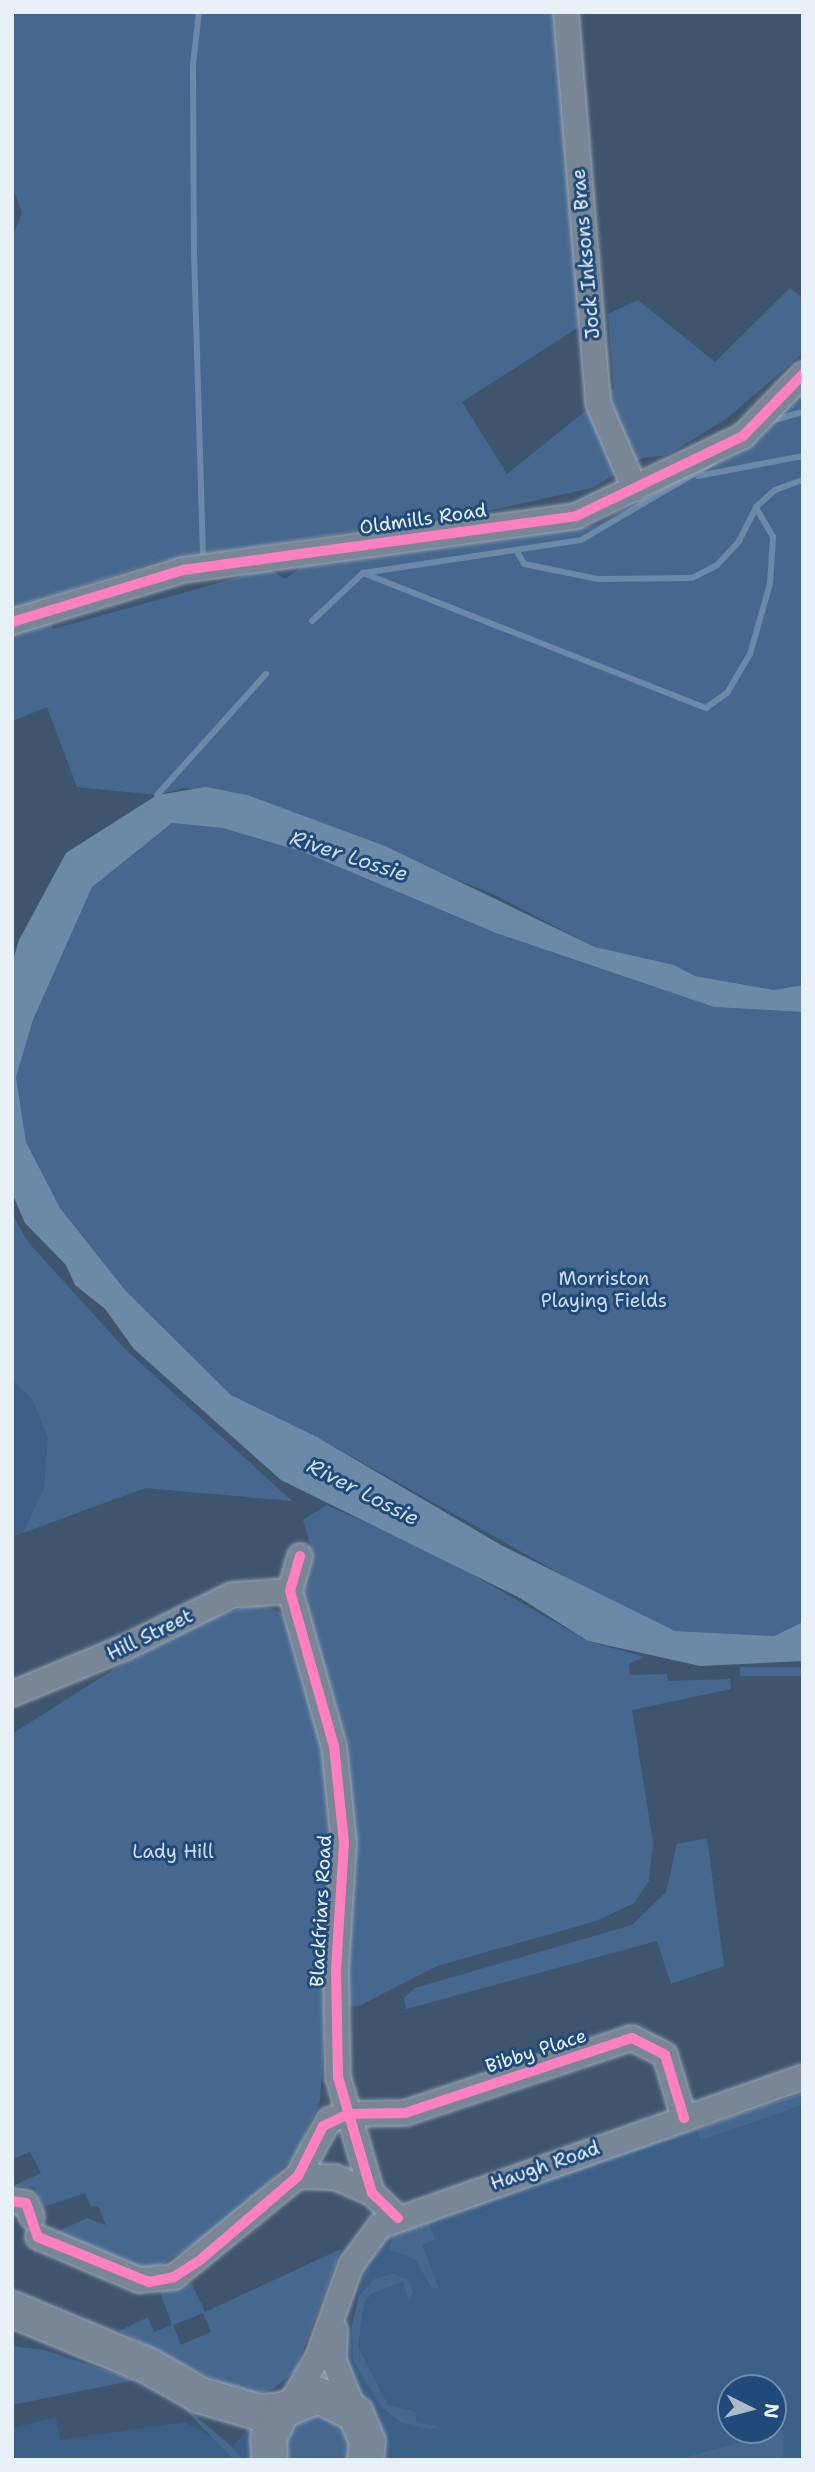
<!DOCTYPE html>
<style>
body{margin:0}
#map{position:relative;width:815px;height:2472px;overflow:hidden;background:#3f556e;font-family:"Shantell Sans",sans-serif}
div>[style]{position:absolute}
.built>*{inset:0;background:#3b5f87}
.green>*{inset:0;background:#46688e;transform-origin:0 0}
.water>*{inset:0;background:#6c89a7}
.stream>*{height:6px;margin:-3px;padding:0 3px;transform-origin:3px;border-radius:3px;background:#6c89a7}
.roads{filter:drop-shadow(0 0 2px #9faab7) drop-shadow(0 0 2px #9faab7)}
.minor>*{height:24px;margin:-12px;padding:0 12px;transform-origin:12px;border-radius:12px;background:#798695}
.highway>*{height:35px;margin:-17.5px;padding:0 17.5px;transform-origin:17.5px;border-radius:17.5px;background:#798695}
.cycleway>*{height:10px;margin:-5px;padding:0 5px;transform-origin:5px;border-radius:5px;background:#ff80c0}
span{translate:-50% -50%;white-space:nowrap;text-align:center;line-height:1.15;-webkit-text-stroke:6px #1f4a7a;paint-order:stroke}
.street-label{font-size:19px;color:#e8f1f8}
.park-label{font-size:19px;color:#d0dde9}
.water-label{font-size:21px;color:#d0dde9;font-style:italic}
.frame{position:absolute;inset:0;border:14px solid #e8f1f8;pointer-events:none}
.north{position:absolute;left:717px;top:2374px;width:70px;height:70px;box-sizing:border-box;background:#1f4a7a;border:2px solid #6f8dac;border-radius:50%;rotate:96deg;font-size:19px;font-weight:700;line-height:28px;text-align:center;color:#e8f1f8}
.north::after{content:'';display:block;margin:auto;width:24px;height:32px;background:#adbac8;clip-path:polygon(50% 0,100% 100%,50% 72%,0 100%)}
</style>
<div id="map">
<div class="built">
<div style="clip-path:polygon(12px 1358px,87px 1509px,12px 1537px)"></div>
<div style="clip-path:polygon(evenodd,803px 2093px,803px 2460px,12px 2460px,12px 2428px,56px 2417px,60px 2440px,185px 2422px,232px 2448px,268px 2403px,352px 2326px,365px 2264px,396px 2229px,803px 2093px,731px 2388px,773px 2388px,773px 2430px,731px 2430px,731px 2388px)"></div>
</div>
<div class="green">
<div style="clip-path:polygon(12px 12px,566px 12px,588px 285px,577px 328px,462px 402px,507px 474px,614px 388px,608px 314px,638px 300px,715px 362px,790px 288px,803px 298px,803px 353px,726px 419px,667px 455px,642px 458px,592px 488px,487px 511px,156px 562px,42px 599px,53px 629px,269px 569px,285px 579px,312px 559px,347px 560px,597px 525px,780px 410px,803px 388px,803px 985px,775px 990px,695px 976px,674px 965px,595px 947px,495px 895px,250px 796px,184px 788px,157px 795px,77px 787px,47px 707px,12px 721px,12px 238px,22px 213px,12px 185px)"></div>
<div style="clip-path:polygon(172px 823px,223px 828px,303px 852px,496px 933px,714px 1007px,803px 1012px,803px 1622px,774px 1636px,675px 1631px,602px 1597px,317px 1437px,231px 1395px,125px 1290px,60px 1208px,26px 1142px,16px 1077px,33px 1020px,92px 886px)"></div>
<div style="clip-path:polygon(12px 1214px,28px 1242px,124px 1348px,292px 1501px,145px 1488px,23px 1533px,44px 1488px,48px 1437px,32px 1399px,12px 1380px)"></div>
<div style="clip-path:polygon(327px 1505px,438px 1555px,588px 1641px,644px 1657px,629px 1664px,630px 1675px,667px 1674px,668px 1681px,730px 1679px,731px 1689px,632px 1710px,653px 1843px,649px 1881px,634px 1903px,596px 1921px,437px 1966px,359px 2006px,326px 2009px,320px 2101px,296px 2155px,223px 2227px,149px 2272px,57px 2232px,87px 2218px,106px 2225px,98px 2206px,91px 2207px,85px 2193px,43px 2207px,35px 2187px,13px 2186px,41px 2173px,30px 2152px,12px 2159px,12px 1734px,182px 1626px,259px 1603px,288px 1616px,310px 1543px,303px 1520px)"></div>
<div style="left:803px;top:1667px;width:9px;height:63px;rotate:90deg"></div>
<div style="clip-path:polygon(707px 1838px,724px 1966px,671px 1984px,657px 1941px,406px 2009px,404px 1998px,415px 1988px,632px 1925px,666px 1892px,677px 1844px)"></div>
<div style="clip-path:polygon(803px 2093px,803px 2105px,701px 2140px,697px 2131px,429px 2221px,435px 2240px,422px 2244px,439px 2289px,432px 2288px,415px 2259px,389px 2249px,396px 2229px)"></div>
<div style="clip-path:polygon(evenodd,341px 2249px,295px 2371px,273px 2389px,260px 2393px,232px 2389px,119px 2331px,148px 2317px,154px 2332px,172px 2325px,160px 2292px,191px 2282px,205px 2312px,341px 2249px,203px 2313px,211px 2332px,181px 2345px,173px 2325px,203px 2313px)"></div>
<div style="clip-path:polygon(393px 2274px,409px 2280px,413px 2293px,409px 2299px,403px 2282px,372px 2293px,364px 2303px,358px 2347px,388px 2405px,416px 2412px,416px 2423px,439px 2426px,431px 2430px,402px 2423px,382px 2408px,353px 2360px,352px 2325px,359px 2296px,375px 2278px)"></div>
<div style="clip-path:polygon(12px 2346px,44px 2350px,135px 2380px,12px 2405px)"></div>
<div style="clip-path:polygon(174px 2398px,228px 2443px,243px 2460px,234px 2460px)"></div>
<div style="clip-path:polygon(310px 2415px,341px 2424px,350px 2442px,347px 2460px,289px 2460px,287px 2437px)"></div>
<div style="clip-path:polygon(784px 2430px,783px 2460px,677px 2460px)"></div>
</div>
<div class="water">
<div style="clip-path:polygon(206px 787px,247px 795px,385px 846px,595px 947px,674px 965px,695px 976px,774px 990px,803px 985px,803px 1012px,714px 1007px,496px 933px,303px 852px,223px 828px,172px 823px,92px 887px,33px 1020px,16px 1077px,26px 1142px,60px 1208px,125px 1290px,231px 1395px,317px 1437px,501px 1545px,675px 1631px,774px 1636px,803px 1622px,803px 1661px,700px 1666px,588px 1641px,520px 1598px,281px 1480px,134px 1349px,105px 1309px,75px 1285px,66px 1265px,25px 1223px,12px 1193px,12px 964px,19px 940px,66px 853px,157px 795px)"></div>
</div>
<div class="stream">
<div style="left:199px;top:12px;width:53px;rotate:96.5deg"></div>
<div style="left:193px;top:65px;width:187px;rotate:89.7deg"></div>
<div style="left:194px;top:252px;width:300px;rotate:88.3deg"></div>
<div style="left:771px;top:421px;width:33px;rotate:-16deg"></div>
<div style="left:698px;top:476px;width:107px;rotate:-10.8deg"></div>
<div style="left:516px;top:550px;width:16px;rotate:60deg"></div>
<div style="left:524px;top:564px;width:76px;rotate:11.5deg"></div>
<div style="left:598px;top:579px;width:94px;rotate:-0.6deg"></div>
<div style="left:692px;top:578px;width:28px;rotate:-27deg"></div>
<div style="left:717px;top:565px;width:33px;rotate:-47deg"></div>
<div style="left:739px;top:541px;width:38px;rotate:-63deg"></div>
<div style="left:756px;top:507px;width:25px;rotate:-42deg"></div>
<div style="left:775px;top:490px;width:30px;rotate:-20deg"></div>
<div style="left:363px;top:573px;width:369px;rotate:21.5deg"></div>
<div style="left:706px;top:708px;width:26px;rotate:-36deg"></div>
<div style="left:727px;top:693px;width:45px;rotate:-59.5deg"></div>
<div style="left:750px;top:654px;width:73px;rotate:-74.1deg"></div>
<div style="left:770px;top:584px;width:47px;rotate:-86.3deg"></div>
<div style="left:773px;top:537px;width:34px;rotate:-120deg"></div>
<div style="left:312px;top:621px;width:70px;rotate:-43.3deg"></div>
<div style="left:363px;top:573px;width:220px;rotate:-8.6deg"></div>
<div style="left:581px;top:540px;width:154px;rotate:-30.4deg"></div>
<div style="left:157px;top:795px;width:163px;rotate:-48deg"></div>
</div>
<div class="roads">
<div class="minor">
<div style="left:566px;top:12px;width:392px;rotate:85.3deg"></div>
<div style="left:598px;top:403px;width:94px;rotate:66.7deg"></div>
<div style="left:12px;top:622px;width:179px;rotate:-16.9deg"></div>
<div style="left:183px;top:570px;width:397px;rotate:-7.8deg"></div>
<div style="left:576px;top:516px;width:185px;rotate:-25.6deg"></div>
<div style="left:743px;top:436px;width:86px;rotate:-45.9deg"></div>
<div style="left:300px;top:1556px;width:36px;rotate:106deg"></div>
<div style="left:290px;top:1591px;width:161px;rotate:74.2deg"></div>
<div style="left:334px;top:1746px;width:97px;rotate:84.1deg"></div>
<div style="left:344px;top:1842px;width:128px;rotate:93.6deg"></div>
<div style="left:336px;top:1970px;width:107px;rotate:88.9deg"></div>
<div style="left:338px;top:2077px;width:121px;rotate:73.7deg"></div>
<div style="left:372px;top:2193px;width:36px;rotate:44deg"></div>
<div style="left:12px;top:1694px;width:123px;rotate:-22.4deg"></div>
<div style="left:126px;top:1647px;width:118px;rotate:-26.1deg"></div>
<div style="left:232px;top:1595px;width:58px;rotate:-3.9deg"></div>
<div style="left:298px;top:2176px;width:37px;rotate:2deg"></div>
<div style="left:335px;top:2177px;width:40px;rotate:23.4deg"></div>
<div style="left:12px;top:2201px;width:14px;rotate:8deg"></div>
<div style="left:26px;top:2203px;width:15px;rotate:67deg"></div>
<div style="left:38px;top:2237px;width:110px;rotate:23.1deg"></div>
<div style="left:139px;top:2280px;width:35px;rotate:-5deg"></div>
<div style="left:174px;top:2277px;width:160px;rotate:-39.2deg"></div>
<div style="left:298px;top:2176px;width:64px;rotate:-61deg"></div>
<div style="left:329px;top:2120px;width:21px;rotate:-17deg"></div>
<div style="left:349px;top:2114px;width:56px;rotate:-1deg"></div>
<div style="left:405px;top:2113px;width:239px;rotate:-18.3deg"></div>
<div style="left:632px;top:2038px;width:37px;rotate:27deg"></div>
<div style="left:665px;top:2055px;width:66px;rotate:73.2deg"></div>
<div style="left:335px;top:2330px;width:31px;rotate:92deg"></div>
<div style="left:334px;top:2361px;width:56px;rotate:68deg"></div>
<div style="left:291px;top:2403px;width:53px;rotate:-59.6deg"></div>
<div style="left:318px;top:2357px;width:98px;rotate:-70.3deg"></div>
<div style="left:351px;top:2265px;width:49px;rotate:-53.4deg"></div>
<div style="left:380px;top:2226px;width:448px;rotate:-19.4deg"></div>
</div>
<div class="highway">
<div style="left:12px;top:2309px;width:146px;rotate:22.5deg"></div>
<div style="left:147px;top:2365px;width:61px;rotate:29.5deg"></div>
<div style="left:200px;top:2395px;width:61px;rotate:16.1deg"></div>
<div style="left:259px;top:2412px;width:23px;rotate:-5deg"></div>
<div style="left:269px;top:2460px;width:23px;rotate:-92deg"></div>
<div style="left:268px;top:2437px;width:30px;rotate:-63deg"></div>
<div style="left:282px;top:2410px;width:39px;rotate:-23deg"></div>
<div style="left:318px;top:2395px;width:41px;rotate:25.9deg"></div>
<div style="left:355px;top:2413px;width:30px;rotate:67deg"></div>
<div style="left:367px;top:2441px;width:19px;rotate:96deg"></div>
</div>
</div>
<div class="cycleway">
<div style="left:12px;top:622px;width:179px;rotate:-16.9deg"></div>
<div style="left:183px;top:570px;width:397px;rotate:-7.8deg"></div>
<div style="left:576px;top:516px;width:185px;rotate:-25.6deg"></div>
<div style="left:743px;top:436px;width:86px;rotate:-45.9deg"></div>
<div style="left:300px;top:1556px;width:36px;rotate:106deg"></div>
<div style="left:290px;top:1591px;width:161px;rotate:74.2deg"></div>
<div style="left:334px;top:1746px;width:97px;rotate:84.1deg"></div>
<div style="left:344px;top:1842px;width:128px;rotate:93.6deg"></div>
<div style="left:336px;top:1970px;width:107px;rotate:88.9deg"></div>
<div style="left:338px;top:2077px;width:121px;rotate:73.7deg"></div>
<div style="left:372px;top:2193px;width:36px;rotate:44deg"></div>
<div style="left:12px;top:2201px;width:14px;rotate:8deg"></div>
<div style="left:26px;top:2203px;width:36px;rotate:71deg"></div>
<div style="left:38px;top:2237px;width:120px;rotate:22.1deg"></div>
<div style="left:149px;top:2282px;width:25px;rotate:-11deg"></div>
<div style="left:174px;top:2277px;width:30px;rotate:-33deg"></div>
<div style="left:199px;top:2261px;width:130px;rotate:-40.6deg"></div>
<div style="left:298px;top:2176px;width:56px;rotate:-63.4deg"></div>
<div style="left:323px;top:2126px;width:29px;rotate:-25deg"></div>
<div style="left:349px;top:2114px;width:56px;rotate:-1deg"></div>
<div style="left:405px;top:2113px;width:239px;rotate:-18.3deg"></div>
<div style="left:632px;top:2038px;width:37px;rotate:27deg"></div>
<div style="left:665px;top:2055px;width:66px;rotate:73.2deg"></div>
</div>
<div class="street-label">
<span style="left:586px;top:254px;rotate:-95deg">Jock Inksons Brae</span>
<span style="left:423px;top:519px;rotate:-8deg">Oldmills Road</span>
<span style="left:150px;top:1635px;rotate:-26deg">Hill Street</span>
<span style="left:321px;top:1911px;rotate:-87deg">Blackfriars Road</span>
<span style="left:536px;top:2051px;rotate:-18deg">Bibby Place</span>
<span style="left:545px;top:2166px;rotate:-19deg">Haugh Road</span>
</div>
<div class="park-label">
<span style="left:604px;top:1290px">Morriston<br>Playing Fields</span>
<span style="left:173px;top:1852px">Lady Hill</span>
</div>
<div class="water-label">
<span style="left:349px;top:856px;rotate:18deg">River Lossie</span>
<span style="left:363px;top:1492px;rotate:27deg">River Lossie</span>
</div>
<div class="frame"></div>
<div class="north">N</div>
</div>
